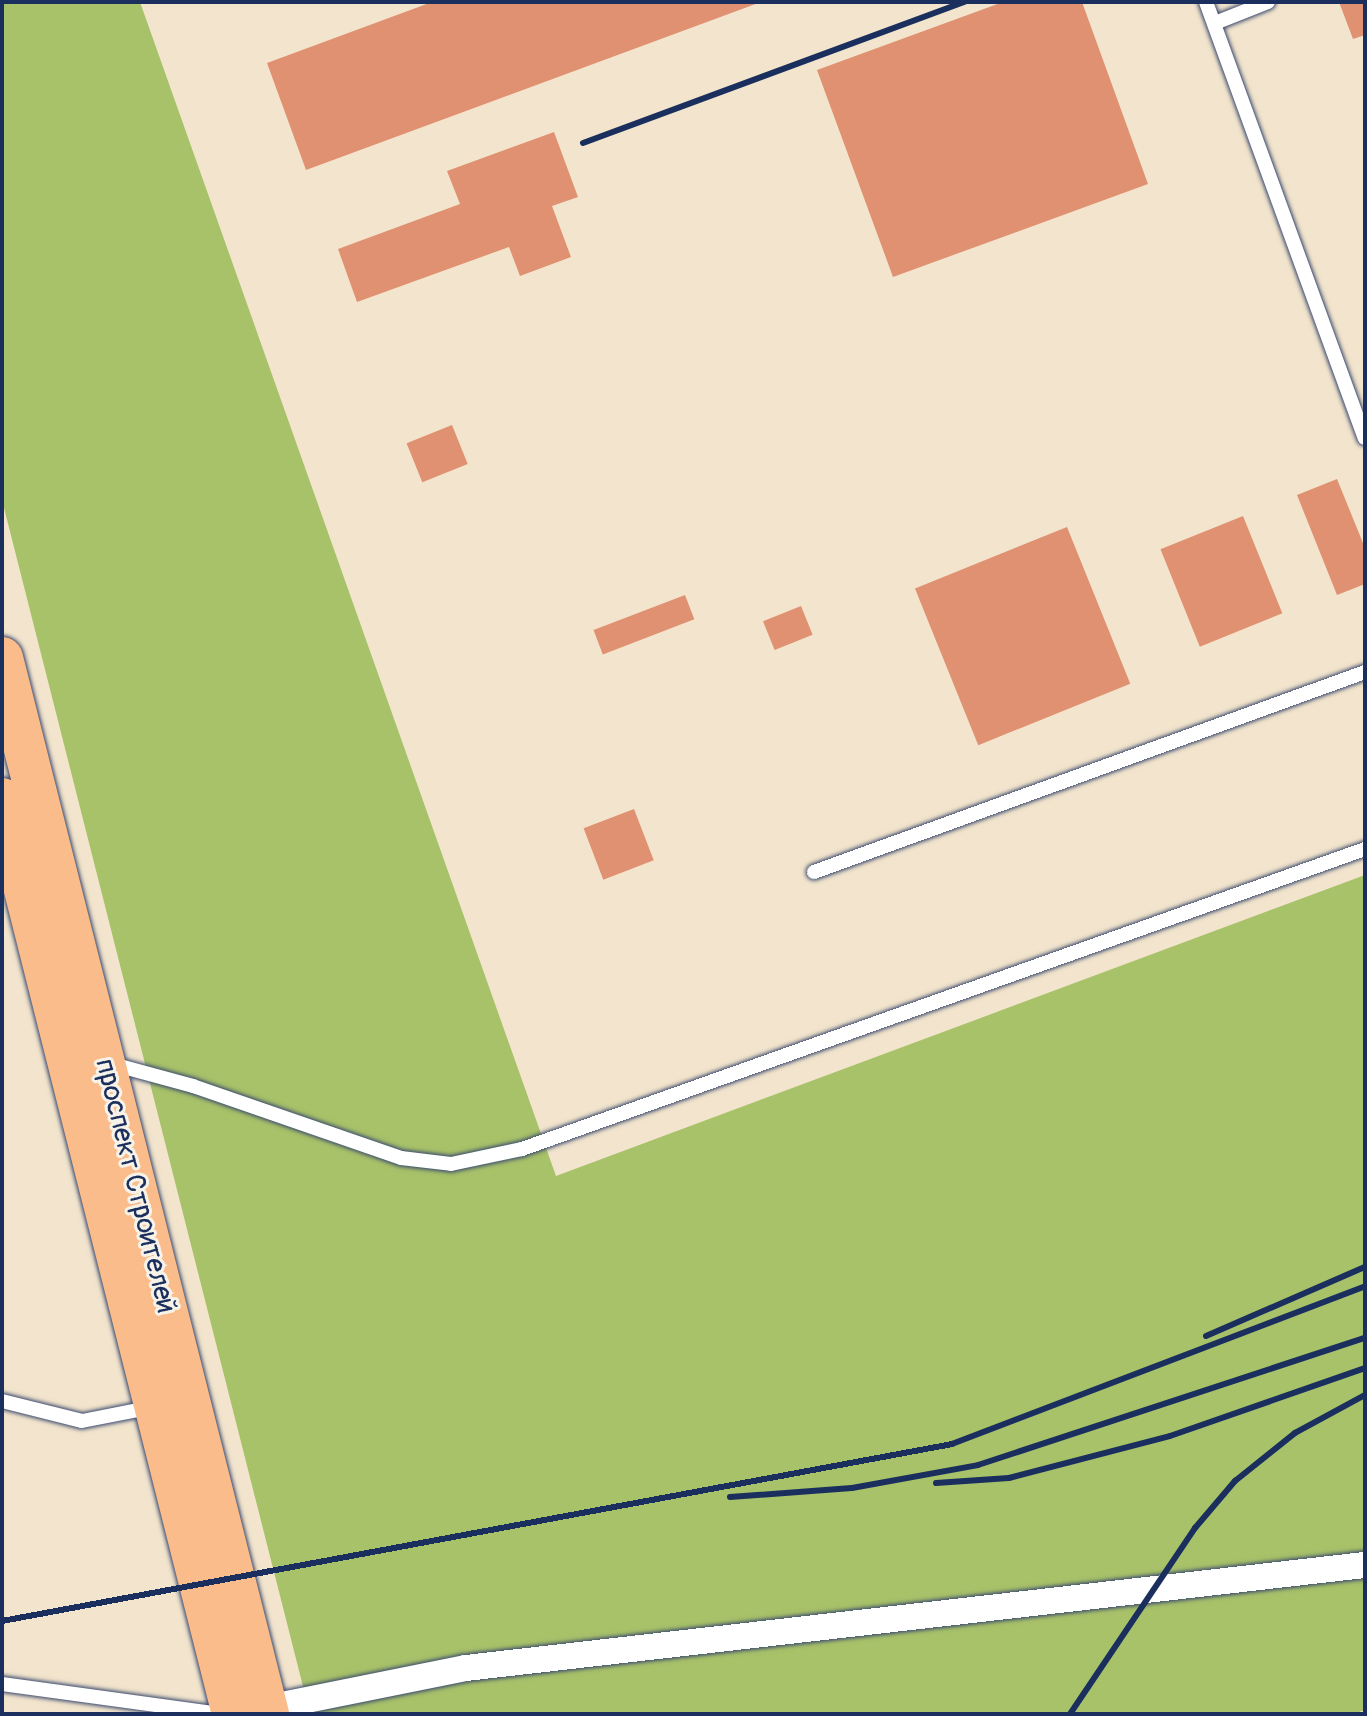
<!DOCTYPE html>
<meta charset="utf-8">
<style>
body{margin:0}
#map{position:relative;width:1367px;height:1716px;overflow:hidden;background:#f3e5cd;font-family:Pangolin,sans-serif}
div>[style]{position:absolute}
.green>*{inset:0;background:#a8c269}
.building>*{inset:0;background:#e09171;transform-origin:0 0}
.roads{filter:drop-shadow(0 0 2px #3b4a6f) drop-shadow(0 0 2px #3b4a6f)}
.service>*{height:14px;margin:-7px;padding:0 7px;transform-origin:7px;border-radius:7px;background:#fff}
.minor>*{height:26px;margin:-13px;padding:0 13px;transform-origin:13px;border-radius:13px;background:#fff}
.primary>*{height:42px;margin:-21px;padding:0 21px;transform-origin:21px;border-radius:21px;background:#f9bc8a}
.rail>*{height:6px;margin:-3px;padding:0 3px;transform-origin:3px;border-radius:3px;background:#1b2f5e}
span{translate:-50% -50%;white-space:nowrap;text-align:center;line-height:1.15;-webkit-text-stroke:6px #f7f3e8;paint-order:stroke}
.street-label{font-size:28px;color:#1b2f5e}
.frame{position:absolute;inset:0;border:4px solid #1b2f5e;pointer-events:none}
</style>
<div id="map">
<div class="green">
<div style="clip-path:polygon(2px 2px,140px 2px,556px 1176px,1365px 875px,1365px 1710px,1353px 1714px,310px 1714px,2px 500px)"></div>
</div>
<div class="building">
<div style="clip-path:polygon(432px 2px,761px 2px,306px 170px,267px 63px)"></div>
<div style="clip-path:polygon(1003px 2px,1082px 2px,1148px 184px,893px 277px,817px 70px)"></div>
<div style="clip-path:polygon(1339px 2px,1365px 2px,1365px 35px,1353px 39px)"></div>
<div style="clip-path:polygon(554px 132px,578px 197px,552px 206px,571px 257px,520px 276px,509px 247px,357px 302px,338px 249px,460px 204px,447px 171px)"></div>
<div style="left:452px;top:425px;width:42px;height:49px;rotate:68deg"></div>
<div style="clip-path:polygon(1337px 479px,1365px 548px,1365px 584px,1337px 595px,1297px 495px)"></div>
<div style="left:1243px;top:516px;width:105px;height:89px;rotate:68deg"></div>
<div style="left:1067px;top:527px;width:169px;height:164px;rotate:68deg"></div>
<div style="left:685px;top:595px;width:26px;height:98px;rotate:69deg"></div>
<div style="left:801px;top:606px;width:31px;height:41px;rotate:68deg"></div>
<div style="left:634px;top:809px;width:55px;height:54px;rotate:69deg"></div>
</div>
<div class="roads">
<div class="service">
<div style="left:1206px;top:2px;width:464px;rotate:70deg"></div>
<div style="left:1215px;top:23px;width:57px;rotate:-21.6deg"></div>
<div style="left:814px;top:872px;width:586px;rotate:-19.95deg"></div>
<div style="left:109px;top:1063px;width:87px;rotate:15.3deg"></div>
<div style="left:193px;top:1086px;width:220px;rotate:19.1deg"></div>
<div style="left:401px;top:1158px;width:50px;rotate:6.8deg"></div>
<div style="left:451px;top:1164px;width:73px;rotate:-11.9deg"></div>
<div style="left:522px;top:1149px;width:895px;rotate:-19.59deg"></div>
<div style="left:2px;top:1401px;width:82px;rotate:14deg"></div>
<div style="left:82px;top:1421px;width:72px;rotate:-11.2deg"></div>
<div style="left:2px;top:1684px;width:220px;rotate:7.8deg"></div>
</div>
<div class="minor">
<div style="left:252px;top:1711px;width:218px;rotate:-11.4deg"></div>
<div style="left:466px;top:1668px;width:905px;rotate:-6.54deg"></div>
</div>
<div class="primary">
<div style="left:2px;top:658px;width:1089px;rotate:75.86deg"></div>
<div style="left:2px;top:799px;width:944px;rotate:75.83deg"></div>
</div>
</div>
<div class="rail">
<div style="left:583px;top:143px;width:407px;rotate:-20.3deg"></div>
<div style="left:1206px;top:1336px;width:173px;rotate:-23.5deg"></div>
<div style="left:936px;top:1483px;width:73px;rotate:-3.9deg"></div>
<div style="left:1009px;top:1478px;width:166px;rotate:-14.6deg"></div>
<div style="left:1170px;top:1436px;width:207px;rotate:-19.2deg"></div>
<div style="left:730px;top:1497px;width:122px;rotate:-4.2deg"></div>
<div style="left:852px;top:1488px;width:128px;rotate:-10.3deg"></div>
<div style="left:978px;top:1465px;width:407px;rotate:-18.2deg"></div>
<div style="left:2px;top:1621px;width:966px;rotate:-10.55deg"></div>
<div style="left:952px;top:1444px;width:442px;rotate:-20.9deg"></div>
<div style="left:1070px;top:1714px;width:224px;rotate:-56.1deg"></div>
<div style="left:1195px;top:1528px;width:62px;rotate:-49.6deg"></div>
<div style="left:1235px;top:1481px;width:77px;rotate:-38.7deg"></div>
<div style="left:1295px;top:1433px;width:80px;rotate:-28.5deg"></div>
</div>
<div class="street-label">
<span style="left:135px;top:1186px;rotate:76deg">проспект Строителей</span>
</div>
<div class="frame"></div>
</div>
